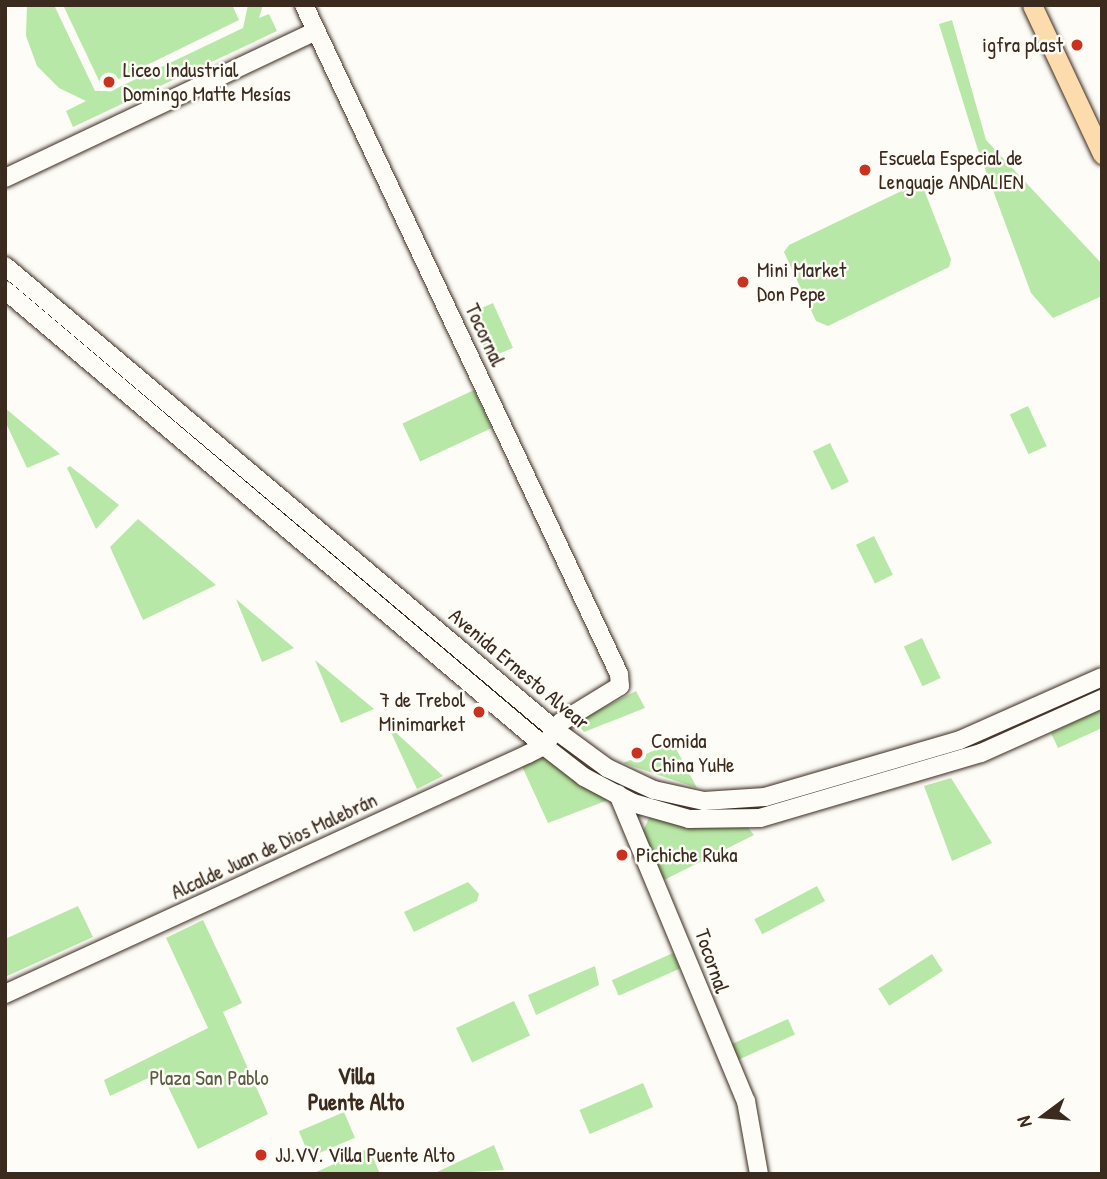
<!DOCTYPE html>
<meta charset="utf-8">
<style>
body{margin:0}
#map{position:relative;width:1107px;height:1179px;overflow:hidden;background:#fdfcf7;font-family:"Patrick Hand",sans-serif}
div>[style]{position:absolute}
.green>*{inset:0;background:#b8e8a7;transform-origin:0 0}
.roads{filter:drop-shadow(0 0 2px #3b2a1e) drop-shadow(0 0 2px #3b2a1e)}
.secondary>*{height:18px;margin:-9px;padding:0 9px;transform-origin:9px;border-radius:9px;background:#fdfcf7}
.primary>*{height:19px;margin:-9.5px;padding:0 9.5px;transform-origin:9.5px;border-radius:9.5px;background:#fcdcac}
.dots>*{width:19px;height:19px;translate:-50% -50%;box-sizing:border-box;border:4px solid #fdfcf7;border-radius:50%}
span{translate:-50% -50%;white-space:nowrap;text-align:center;line-height:1.15;-webkit-text-stroke:5px #fdfcf7;paint-order:stroke}
.poi-label{font-size:21px;color:#3b2a1e}
.right{translate:-100% -50%;text-align:right}
.left{translate:0 -50%;text-align:left}
.street-label{font-size:21px;color:#3b2a1e}
.park-label{font-size:21px;color:#5a5a40}
.neighbourhood-label{font-size:23px;color:#3b2a1e;font-weight:700}
.frame{position:absolute;inset:0;border:7px solid #3b2a1e;pointer-events:none}
.north{position:absolute;left:1009px;top:1081px;width:70px;height:70px;-webkit-text-stroke:5px #fdfcf7;paint-order:stroke;rotate:254deg;font-size:19px;font-weight:700;line-height:28px;text-align:center;color:#3b2a1e}
.north::after{content:'';display:block;margin:auto;width:24px;height:32px;background:#3b2a1e;clip-path:polygon(50% 0,100% 100%,50% 72%,0 100%)}
</style>
<div id="map">
<div class="green">
<div style="clip-path:polygon(27px 5px,54px 5px,95px 91px,111px 91px,243px 28px,248px 5px,263px 5px,259px 18px,269px 14px,277px 31px,73px 127px,66px 111px,86px 101px,59px 88px,37px 66px,26px 36px)"></div>
<div style="clip-path:polygon(63px 5px,232px 5px,239px 20px,102px 87px)"></div>
<div style="clip-path:polygon(952px 20px,986px 140px,1102px 264px,1102px 296px,1053px 318px,1031px 293px,977px 147px,939px 24px)"></div>
<div style="clip-path:polygon(916px 184px,923px 187px,951px 259px,949px 267px,828px 326px,816px 321px,784px 252px,789px 245px)"></div>
<div style="left:493px;top:303px;width:49px;height:26px;rotate:66deg"></div>
<div style="left:474px;top:390px;width:42px;height:79px;rotate:65deg"></div>
<div style="left:1028px;top:406px;width:44px;height:20px;rotate:65deg"></div>
<div style="clip-path:polygon(5px 408px,60px 454px,27px 468px,5px 421px)"></div>
<div style="left:830px;top:443px;width:43px;height:19px;rotate:64deg"></div>
<div style="clip-path:polygon(70px 466px,119px 505px,96px 529px,67px 468px)"></div>
<div style="clip-path:polygon(138px 519px,216px 585px,143px 620px,110px 547px)"></div>
<div style="left:874px;top:536px;width:43px;height:20px;rotate:64deg"></div>
<div style="clip-path:polygon(236px 599px,294px 648px,262px 662px)"></div>
<div style="left:922px;top:638px;width:44px;height:20px;rotate:65deg"></div>
<div style="clip-path:polygon(315px 660px,374px 709px,341px 723px)"></div>
<div style="clip-path:polygon(636px 691px,645px 708px,584px 732px,576px 722px)"></div>
<div style="clip-path:polygon(1102px 709px,1102px 728px,1058px 748px,1051px 733px)"></div>
<div style="clip-path:polygon(389px 728px,391px 728px,443px 776px,417px 789px)"></div>
<div style="clip-path:polygon(673px 743px,697px 788px,623px 763px)"></div>
<div style="clip-path:polygon(541px 753px,570px 777px,608px 800px,548px 823px,520px 762px)"></div>
<div style="clip-path:polygon(951px 778px,992px 843px,952px 861px,924px 786px)"></div>
<div style="clip-path:polygon(650px 816px,746px 825px,754px 835px,664px 880px,643px 831px)"></div>
<div style="clip-path:polygon(468px 882px,479px 894px,477px 901px,414px 932px,404px 912px)"></div>
<div style="left:817px;top:886px;width:17px;height:71px;rotate:62deg"></div>
<div style="clip-path:polygon(78px 906px,93px 937px,5px 977px,5px 939px)"></div>
<div style="clip-path:polygon(203px 920px,242px 1003px,223px 1012px,268px 1114px,198px 1149px,161px 1072px,110px 1096px,104px 1080px,208px 1028px,166px 938px)"></div>
<div style="left:673px;top:953px;width:17px;height:67px;rotate:66deg"></div>
<div style="left:932px;top:954px;width:20px;height:64px;rotate:57deg"></div>
<div style="clip-path:polygon(595px 966px,599px 985px,536px 1015px,528px 995px)"></div>
<div style="left:514px;top:1001px;width:38px;height:64px;rotate:65deg"></div>
<div style="left:788px;top:1019px;width:17px;height:62px;rotate:66deg"></div>
<div style="left:643px;top:1083px;width:26px;height:69px;rotate:67deg"></div>
<div style="left:344px;top:1112px;width:28px;height:49px;rotate:67deg"></div>
<div style="clip-path:polygon(494px 1145px,504px 1170px,438px 1174px,437px 1172px)"></div>
<div style="clip-path:polygon(369px 1148px,380px 1174px,312px 1174px)"></div>
</div>
<div class="roads">
<div class="secondary">
<div style="left:5px;top:178px;width:344px;rotate:-25.3deg"></div>
<div style="left:5px;top:266px;width:718px;rotate:40.14deg"></div>
<div style="left:554px;top:729px;width:66px;rotate:36.3deg"></div>
<div style="left:607px;top:768px;width:52px;rotate:25.1deg"></div>
<div style="left:654px;top:790px;width:51px;rotate:12.4deg"></div>
<div style="left:704px;top:801px;width:61px;rotate:-3.8deg"></div>
<div style="left:765px;top:797px;width:203px;rotate:-16.3deg"></div>
<div style="left:960px;top:740px;width:155px;rotate:-23.9deg"></div>
<div style="left:5px;top:290px;width:706px;rotate:40.23deg"></div>
<div style="left:544px;top:746px;width:51px;rotate:37.8deg"></div>
<div style="left:584px;top:777px;width:55px;rotate:28deg"></div>
<div style="left:633px;top:803px;width:58px;rotate:15.9deg"></div>
<div style="left:689px;top:819px;width:71px;rotate:-0.8deg"></div>
<div style="left:760px;top:818px;width:230px;rotate:-16.4deg"></div>
<div style="left:981px;top:753px;width:133px;rotate:-24.1deg"></div>
<div style="left:618px;top:794px;width:333px;rotate:67.4deg"></div>
<div style="left:746px;top:1101px;width:74px;rotate:79.9deg"></div>
<div style="left:5px;top:994px;width:575px;rotate:-24.65deg"></div>
<div style="left:528px;top:754px;width:18px;rotate:-27deg"></div>
<div style="left:544px;top:746px;width:29px;rotate:-55deg"></div>
<div style="left:561px;top:722px;width:69px;rotate:-31.4deg"></div>
<div style="left:620px;top:686px;width:12px;rotate:-95deg"></div>
<div style="left:619px;top:674px;width:739px;rotate:-115.21deg"></div>
</div>
<div class="primary">
<div style="left:1032px;top:5px;width:165px;rotate:64.8deg"></div>
</div>
</div>
<div class="dots">
<div style="left:1077px;top:45px;background:#c8321e"></div>
<div style="left:109px;top:82px;background:#c8321e"></div>
<div style="left:865px;top:170px;background:#c8321e"></div>
<div style="left:743px;top:282px;background:#c8321e"></div>
<div style="left:479px;top:712px;background:#c8321e"></div>
<div style="left:637px;top:753px;background:#c8321e"></div>
<div style="left:622px;top:855px;background:#c8321e"></div>
<div style="left:261px;top:1155px;background:#c8321e"></div>
</div>
<div class="poi-label">
<span class="right" style="left:1063px;top:45px">igfra plast</span>
<span class="left" style="left:123px;top:82px">Liceo Industrial<br>Domingo Matte Mesías</span>
<span class="left" style="left:879px;top:170px">Escuela Especial de<br>Lenguaje ANDALIEN</span>
<span class="left" style="left:757px;top:282px">Mini Market<br>Don Pepe</span>
<span class="right" style="left:465px;top:712px">7 de Trebol<br>Minimarket</span>
<span class="left" style="left:651px;top:753px">Comida<br>China YuHe</span>
<span class="left" style="left:636px;top:855px">Pichiche Ruka</span>
<span class="left" style="left:275px;top:1155px">JJ.VV. Villa Puente Alto</span>
</div>
<div class="street-label">
<span style="left:485px;top:335px;rotate:65deg">Tocornal</span>
<span style="left:519px;top:669px;rotate:40deg">Avenida Ernesto Alvear</span>
<span style="left:274px;top:846px;rotate:-25deg">Alcalde Juan de Dios Malebrán</span>
<span style="left:712px;top:961px;rotate:71deg">Tocornal</span>
</div>
<div class="park-label">
<span style="left:209px;top:1078px">Plaza San Pablo</span>
</div>
<div class="neighbourhood-label">
<span style="left:356px;top:1089px">Villa<br>Puente Alto</span>
</div>
<div class="frame"></div>
<div class="north">N</div>
</div>
